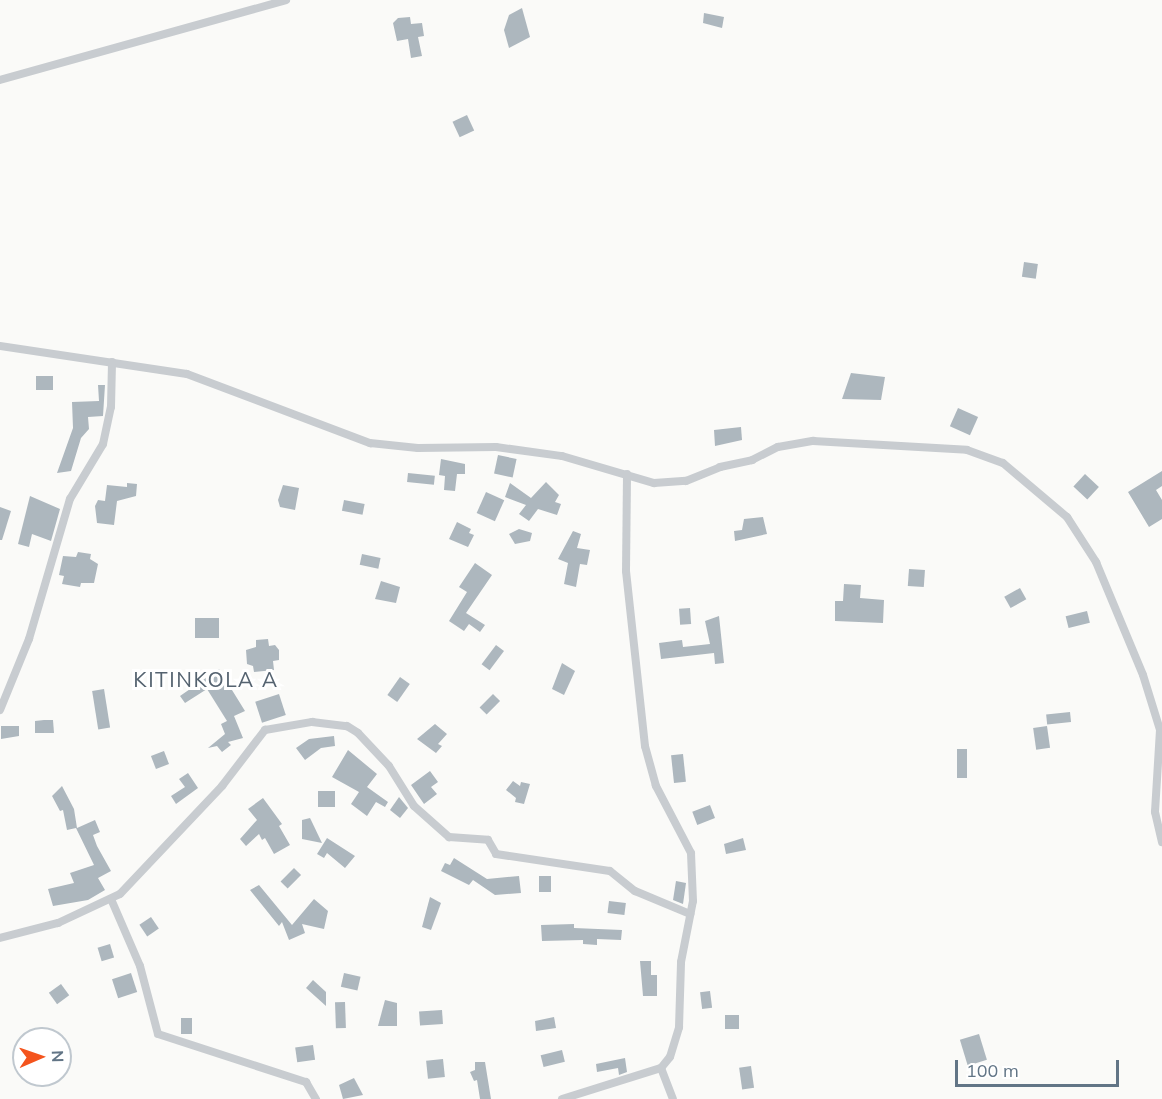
<!DOCTYPE html>
<style>
body{margin:0}
#map{position:relative;width:1162px;height:1099px;overflow:hidden;background:#fafaf8;font-family:Mulish,sans-serif}
div>[style]{position:absolute}
.building>*{inset:0;background:#adb7be;transform-origin:0 0}
.minor>*{height:8px;margin:-4px;padding:0 4px;transform-origin:4px;border-radius:4px;background:#c8ccd0}
span{translate:-50% -50%;white-space:nowrap;text-align:center;line-height:1.15;-webkit-text-stroke:6px #fff;paint-order:stroke}
.quarter-label{font-size:21px;color:#556370;letter-spacing:1.5px}
.north{position:absolute;left:12px;top:1027px;width:60px;height:60px;box-sizing:border-box;background:#fff;border:2px solid #c0c8cf;border-radius:50%;rotate:88deg;font-size:16px;font-weight:700;line-height:24px;text-align:center;color:#627586}
.north::after{content:'';display:block;margin:auto;width:21px;height:27px;background:#f4541d;clip-path:polygon(50% 0,100% 100%,50% 72%,0 100%)}
.scale{position:absolute;left:955px;top:1060px;width:164px;height:27px;box-sizing:border-box;border:3px solid #627586;border-top:0;padding-left:8px;font-size:18px;line-height:21px;white-space:nowrap;color:#627586;-webkit-text-stroke:4px #fff;paint-order:stroke}
</style>
<div id="map">
<div class="building">
<div style="clip-path:polygon(522px 8px,530px 37px,509px 48px,504px 30px,509px 15px)"></div>
<div style="clip-path:polygon(704px 13px,724px 17px,722px 28px,703px 23px)"></div>
<div style="clip-path:polygon(410px 17px,411px 24px,422px 23px,424px 36px,418px 37px,422px 56px,411px 58px,408px 39px,397px 41px,393px 23px,398px 18px)"></div>
<div style="left:467px;top:115px;width:17px;height:16px;rotate:65deg"></div>
<div style="left:1024px;top:262px;width:14px;height:15px;rotate:8deg"></div>
<div style="clip-path:polygon(851px 373px,885px 377px,881px 400px,842px 399px)"></div>
<div style="left:36px;top:376px;width:17px;height:14px"></div>
<div style="clip-path:polygon(98px 385px,105px 385px,103px 416px,88px 417px,89px 429px,81px 438px,71px 471px,57px 473px,73px 428px,72px 402px,99px 401px)"></div>
<div style="left:958px;top:408px;width:22px;height:20px;rotate:24deg"></div>
<div style="clip-path:polygon(741px 427px,742px 440px,715px 446px,714px 430px)"></div>
<div style="left:498px;top:455px;width:19px;height:19px;rotate:12deg"></div>
<div style="clip-path:polygon(441px 459px,465px 464px,465px 474px,457px 474px,455px 491px,444px 490px,445px 476px,439px 475px)"></div>
<div style="clip-path:polygon(1162px 471px,1162px 486px,1156px 490px,1162px 500px,1162px 519px,1149px 527px,1128px 492px)"></div>
<div style="left:408px;top:473px;width:27px;height:9px;rotate:6deg"></div>
<div style="left:1085px;top:474px;width:19px;height:17px;rotate:43deg"></div>
<div style="clip-path:polygon(546px 482px,559px 495px,555px 502px,561px 504px,557px 515px,538px 509px,529px 521px,519px 514px,526px 505px,505px 497px,510px 483px,531px 498px)"></div>
<div style="clip-path:polygon(127px 483px,137px 484px,136px 496px,117px 501px,114px 525px,97px 523px,95px 506px,98px 500px,105px 501px,107px 485px,127px 487px)"></div>
<div style="clip-path:polygon(283px 485px,299px 488px,295px 510px,280px 507px,278px 500px)"></div>
<div style="left:486px;top:492px;width:20px;height:23px;rotate:24deg"></div>
<div style="clip-path:polygon(30px 496px,60px 509px,51px 541px,32px 534px,29px 547px,18px 544px)"></div>
<div style="left:344px;top:500px;width:21px;height:11px;rotate:11deg"></div>
<div style="clip-path:polygon(0 507px,11px 511px,2px 540px,0 540px)"></div>
<div style="clip-path:polygon(763px 517px,767px 534px,735px 541px,734px 531px,742px 530px,744px 519px)"></div>
<div style="clip-path:polygon(457px 522px,471px 529px,469px 533px,474px 535px,468px 547px,449px 539px)"></div>
<div style="clip-path:polygon(519px 529px,532px 533px,530px 541px,515px 544px,509px 534px)"></div>
<div style="clip-path:polygon(573px 531px,581px 534px,577px 548px,590px 550px,587px 565px,580px 564px,576px 587px,564px 584px,568px 563px,558px 559px)"></div>
<div style="clip-path:polygon(78px 552px,91px 554px,90px 559px,98px 564px,94px 583px,81px 583px,80px 587px,62px 584px,64px 576px,59px 575px,63px 556px,76px 557px)"></div>
<div style="left:362px;top:554px;width:19px;height:11px;rotate:12deg"></div>
<div style="clip-path:polygon(475px 563px,492px 575px,466px 613px,485px 625px,480px 632px,469px 624px,464px 631px,449px 621px,467px 592px,459px 587px)"></div>
<div style="left:909px;top:569px;width:16px;height:17px;rotate:4deg"></div>
<div style="clip-path:polygon(381px 581px,400px 587px,396px 603px,375px 599px)"></div>
<div style="clip-path:polygon(844px 584px,861px 585px,860px 598px,884px 600px,883px 623px,835px 621px,835px 601px,843px 601px)"></div>
<div style="left:1020px;top:588px;width:13px;height:18px;rotate:61deg"></div>
<div style="left:690px;top:608px;width:16px;height:11px;rotate:86deg"></div>
<div style="left:1087px;top:611px;width:12px;height:22px;rotate:76deg"></div>
<div style="clip-path:polygon(719px 616px,724px 663px,715px 664px,714px 653px,661px 659px,659px 643px,682px 640px,683px 647px,710px 644px,705px 621px)"></div>
<div style="left:195px;top:618px;width:24px;height:20px"></div>
<div style="clip-path:polygon(268px 639px,269px 646px,275px 645px,279px 650px,279px 660px,273px 661px,274px 670px,254px 672px,253px 666px,247px 664px,246px 650px,256px 647px,256px 640px)"></div>
<div style="left:496px;top:645px;width:10px;height:24px;rotate:37deg"></div>
<div style="clip-path:polygon(562px 663px,575px 671px,564px 695px,552px 689px)"></div>
<div style="clip-path:polygon(219px 669px,245px 711px,234px 716px,243px 738px,228px 742px,231px 745px,222px 752px,217px 746px,208px 748px,225px 734px,221px 724px,227px 721px,207px 689px,185px 703px,180px 696px)"></div>
<div style="left:400px;top:677px;width:12px;height:22px;rotate:35deg"></div>
<div style="left:104px;top:689px;width:39px;height:12px;rotate:81deg"></div>
<div style="left:279px;top:694px;width:22px;height:25px;rotate:72deg"></div>
<div style="left:493px;top:694px;width:10px;height:19px;rotate:45deg"></div>
<div style="left:1070px;top:712px;width:10px;height:24px;rotate:84deg"></div>
<div style="clip-path:polygon(44px 720px,53px 720px,54px 733px,35px 733px,35px 721px)"></div>
<div style="clip-path:polygon(435px 724px,447px 734px,438px 744px,442px 746px,436px 753px,417px 739px)"></div>
<div style="clip-path:polygon(1px 726px,19px 726px,19px 736px,1px 739px)"></div>
<div style="left:1047px;top:726px;width:22px;height:14px;rotate:82deg"></div>
<div style="clip-path:polygon(334px 736px,335px 746px,321px 748px,305px 760px,296px 748px,309px 739px)"></div>
<div style="left:957px;top:749px;width:10px;height:29px"></div>
<div style="clip-path:polygon(348px 750px,377px 774px,367px 787px,388px 802px,385px 807px,376px 802px,367px 816px,351px 804px,359px 792px,332px 777px)"></div>
<div style="left:164px;top:751px;width:14px;height:14px;rotate:69deg"></div>
<div style="left:683px;top:754px;width:28px;height:12px;rotate:84deg"></div>
<div style="clip-path:polygon(430px 771px,438px 782px,431px 787px,437px 794px,424px 804px,411px 785px)"></div>
<div style="clip-path:polygon(188px 773px,198px 788px,176px 804px,171px 796px,185px 787px,179px 779px)"></div>
<div style="clip-path:polygon(513px 781px,520px 786px,521px 782px,530px 784px,524px 804px,515px 802px,516px 798px,506px 790px)"></div>
<div style="clip-path:polygon(62px 786px,74px 809px,77px 828px,95px 820px,100px 832px,93px 835px,97px 846px,111px 871px,98px 878px,105px 890px,88px 900px,53px 906px,48px 889px,74px 883px,70px 873px,94px 865px,76px 828px,67px 830px,63px 810px,60px 811px,52px 796px)"></div>
<div style="left:318px;top:791px;width:17px;height:16px"></div>
<div style="clip-path:polygon(399px 797px,408px 808px,400px 818px,390px 810px)"></div>
<div style="clip-path:polygon(263px 798px,282px 824px,279px 826px,290px 845px,274px 854px,265px 838px,262px 840px,259px 834px,246px 846px,240px 839px,257px 820px,248px 809px)"></div>
<div style="left:710px;top:805px;width:14px;height:19px;rotate:69deg"></div>
<div style="clip-path:polygon(310px 818px,311px 820px,322px 843px,302px 839px,302px 820px)"></div>
<div style="clip-path:polygon(327px 838px,355px 856px,345px 868px,327px 853px,324px 858px,317px 854px)"></div>
<div style="clip-path:polygon(743px 838px,746px 850px,726px 854px,724px 844px)"></div>
<div style="clip-path:polygon(454px 858px,487px 879px,519px 876px,521px 893px,495px 895px,473px 880px,469px 885px,441px 871px,445px 863px,450px 865px)"></div>
<div style="left:294px;top:868px;width:10px;height:19px;rotate:45deg"></div>
<div style="left:539px;top:876px;width:12px;height:16px"></div>
<div style="clip-path:polygon(676px 881px,686px 883px,683px 904px,673px 900px)"></div>
<div style="clip-path:polygon(259px 885px,292px 925px,314px 899px,328px 911px,324px 929px,302px 924px,305px 933px,289px 940px,282px 922px,279px 926px,250px 890px)"></div>
<div style="clip-path:polygon(430px 897px,441px 903px,431px 930px,422px 927px)"></div>
<div style="left:609px;top:901px;width:17px;height:12px;rotate:7deg"></div>
<div style="left:151px;top:917px;width:14px;height:14px;rotate:56deg"></div>
<div style="clip-path:polygon(574px 924px,574px 928px,622px 930px,621px 940px,597px 939px,597px 945px,583px 944px,583px 940px,542px 941px,541px 925px)"></div>
<div style="left:110px;top:944px;width:14px;height:13px;rotate:73deg"></div>
<div style="clip-path:polygon(640px 961px,651px 961px,651px 975px,657px 975px,657px 996px,643px 996px)"></div>
<div style="left:131px;top:973px;width:20px;height:20px;rotate:72deg"></div>
<div style="left:344px;top:973px;width:17px;height:14px;rotate:13deg"></div>
<div style="clip-path:polygon(313px 980px,326px 992px,326px 1006px,306px 988px)"></div>
<div style="left:61px;top:984px;width:14px;height:15px;rotate:54deg"></div>
<div style="left:710px;top:991px;width:17px;height:10px;rotate:83deg"></div>
<div style="clip-path:polygon(385px 1000px,397px 1003px,397px 1026px,378px 1026px)"></div>
<div style="left:345px;top:1002px;width:26px;height:10px;rotate:88deg"></div>
<div style="left:442px;top:1010px;width:14px;height:23px;rotate:86deg"></div>
<div style="left:739px;top:1015px;width:14px;height:14px;rotate:90deg"></div>
<div style="clip-path:polygon(554px 1017px,556px 1028px,536px 1031px,535px 1021px)"></div>
<div style="left:181px;top:1018px;width:11px;height:16px"></div>
<div style="left:979px;top:1034px;width:27px;height:20px;rotate:73deg"></div>
<div style="left:313px;top:1045px;width:15px;height:18px;rotate:82deg"></div>
<div style="left:562px;top:1050px;width:12px;height:22px;rotate:76deg"></div>
<div style="clip-path:polygon(625px 1058px,627px 1072px,619px 1075px,618px 1068px,597px 1072px,596px 1064px)"></div>
<div style="left:443px;top:1059px;width:18px;height:17px;rotate:84deg"></div>
<div style="clip-path:polygon(475px 1062px,485px 1062px,491px 1099px,480px 1099px,477px 1080px,474px 1081px,470px 1072px,475px 1070px)"></div>
<div style="left:751px;top:1066px;width:22px;height:12px;rotate:82deg"></div>
<div style="clip-path:polygon(354px 1078px,363px 1095px,343px 1099px,339px 1085px)"></div>
</div>
<div class="minor">
<div style="left:0;top:80px;width:297px;rotate:-15.6deg"></div>
<div style="left:0;top:346px;width:189px;rotate:8.5deg"></div>
<div style="left:187px;top:374px;width:196px;rotate:20.7deg"></div>
<div style="left:370px;top:443px;width:48px;rotate:5.9deg"></div>
<div style="left:418px;top:448px;width:78px;rotate:-0.7deg"></div>
<div style="left:496px;top:447px;width:67px;rotate:7.8deg"></div>
<div style="left:562px;top:456px;width:96px;rotate:16.4deg"></div>
<div style="left:654px;top:483px;width:32px;rotate:-4deg"></div>
<div style="left:686px;top:481px;width:37px;rotate:-22deg"></div>
<div style="left:720px;top:467px;width:33px;rotate:-12deg"></div>
<div style="left:752px;top:460px;width:29px;rotate:-27deg"></div>
<div style="left:778px;top:447px;width:36px;rotate:-10deg"></div>
<div style="left:813px;top:441px;width:154px;rotate:3.3deg"></div>
<div style="left:967px;top:450px;width:38px;rotate:20deg"></div>
<div style="left:1003px;top:463px;width:84px;rotate:40.2deg"></div>
<div style="left:1067px;top:517px;width:54px;rotate:57.2deg"></div>
<div style="left:1096px;top:562px;width:122px;rotate:67.4deg"></div>
<div style="left:1143px;top:675px;width:58px;rotate:72.8deg"></div>
<div style="left:1160px;top:730px;width:82px;rotate:93.5deg"></div>
<div style="left:1155px;top:812px;width:31px;rotate:77deg"></div>
<div style="left:0;top:710px;width:77px;rotate:-67.8deg"></div>
<div style="left:29px;top:639px;width:146px;rotate:-73.7deg"></div>
<div style="left:70px;top:499px;width:64px;rotate:-59deg"></div>
<div style="left:103px;top:444px;width:38px;rotate:-78deg"></div>
<div style="left:111px;top:407px;width:45px;rotate:-88.7deg"></div>
<div style="left:111px;top:899px;width:73px;rotate:66.6deg"></div>
<div style="left:140px;top:966px;width:70px;rotate:75.2deg"></div>
<div style="left:158px;top:1034px;width:156px;rotate:18deg"></div>
<div style="left:306px;top:1082px;width:20px;rotate:60deg"></div>
<div style="left:0;top:938px;width:60px;rotate:-14.5deg"></div>
<div style="left:58px;top:923px;width:68px;rotate:-25.1deg"></div>
<div style="left:120px;top:894px;width:149px;rotate:-46.6deg"></div>
<div style="left:222px;top:786px;width:71px;rotate:-52.5deg"></div>
<div style="left:265px;top:730px;width:48px;rotate:-9.7deg"></div>
<div style="left:312px;top:722px;width:35px;rotate:7deg"></div>
<div style="left:347px;top:726px;width:13px;rotate:32deg"></div>
<div style="left:358px;top:733px;width:45px;rotate:46.8deg"></div>
<div style="left:389px;top:766px;width:47px;rotate:58deg"></div>
<div style="left:414px;top:806px;width:47px;rotate:41.5deg"></div>
<div style="left:449px;top:837px;width:39px;rotate:4deg"></div>
<div style="left:488px;top:840px;width:16px;rotate:60deg"></div>
<div style="left:496px;top:854px;width:115px;rotate:8.5deg"></div>
<div style="left:610px;top:871px;width:32px;rotate:39deg"></div>
<div style="left:635px;top:891px;width:60px;rotate:22.7deg"></div>
<div style="left:661px;top:1068px;width:33px;rotate:69deg"></div>
<div style="left:562px;top:1099px;width:104px;rotate:-17.4deg"></div>
<div style="left:661px;top:1068px;width:14px;rotate:-51deg"></div>
<div style="left:670px;top:1057px;width:31px;rotate:-73deg"></div>
<div style="left:679px;top:1027px;width:65px;rotate:-88.2deg"></div>
<div style="left:681px;top:962px;width:62px;rotate:-78.9deg"></div>
<div style="left:693px;top:901px;width:48px;rotate:-92.4deg"></div>
<div style="left:691px;top:853px;width:76px;rotate:-117.6deg"></div>
<div style="left:656px;top:786px;width:41px;rotate:-105.4deg"></div>
<div style="left:645px;top:746px;width:176px;rotate:-96.2deg"></div>
<div style="left:626px;top:571px;width:97px;rotate:-89.4deg"></div>
</div>
<div class="quarter-label">
<span style="left:206px;top:679px">KITINKOLA A</span>
</div>
<div class="north">N</div>
<div class="scale">100 m</div>
</div>
